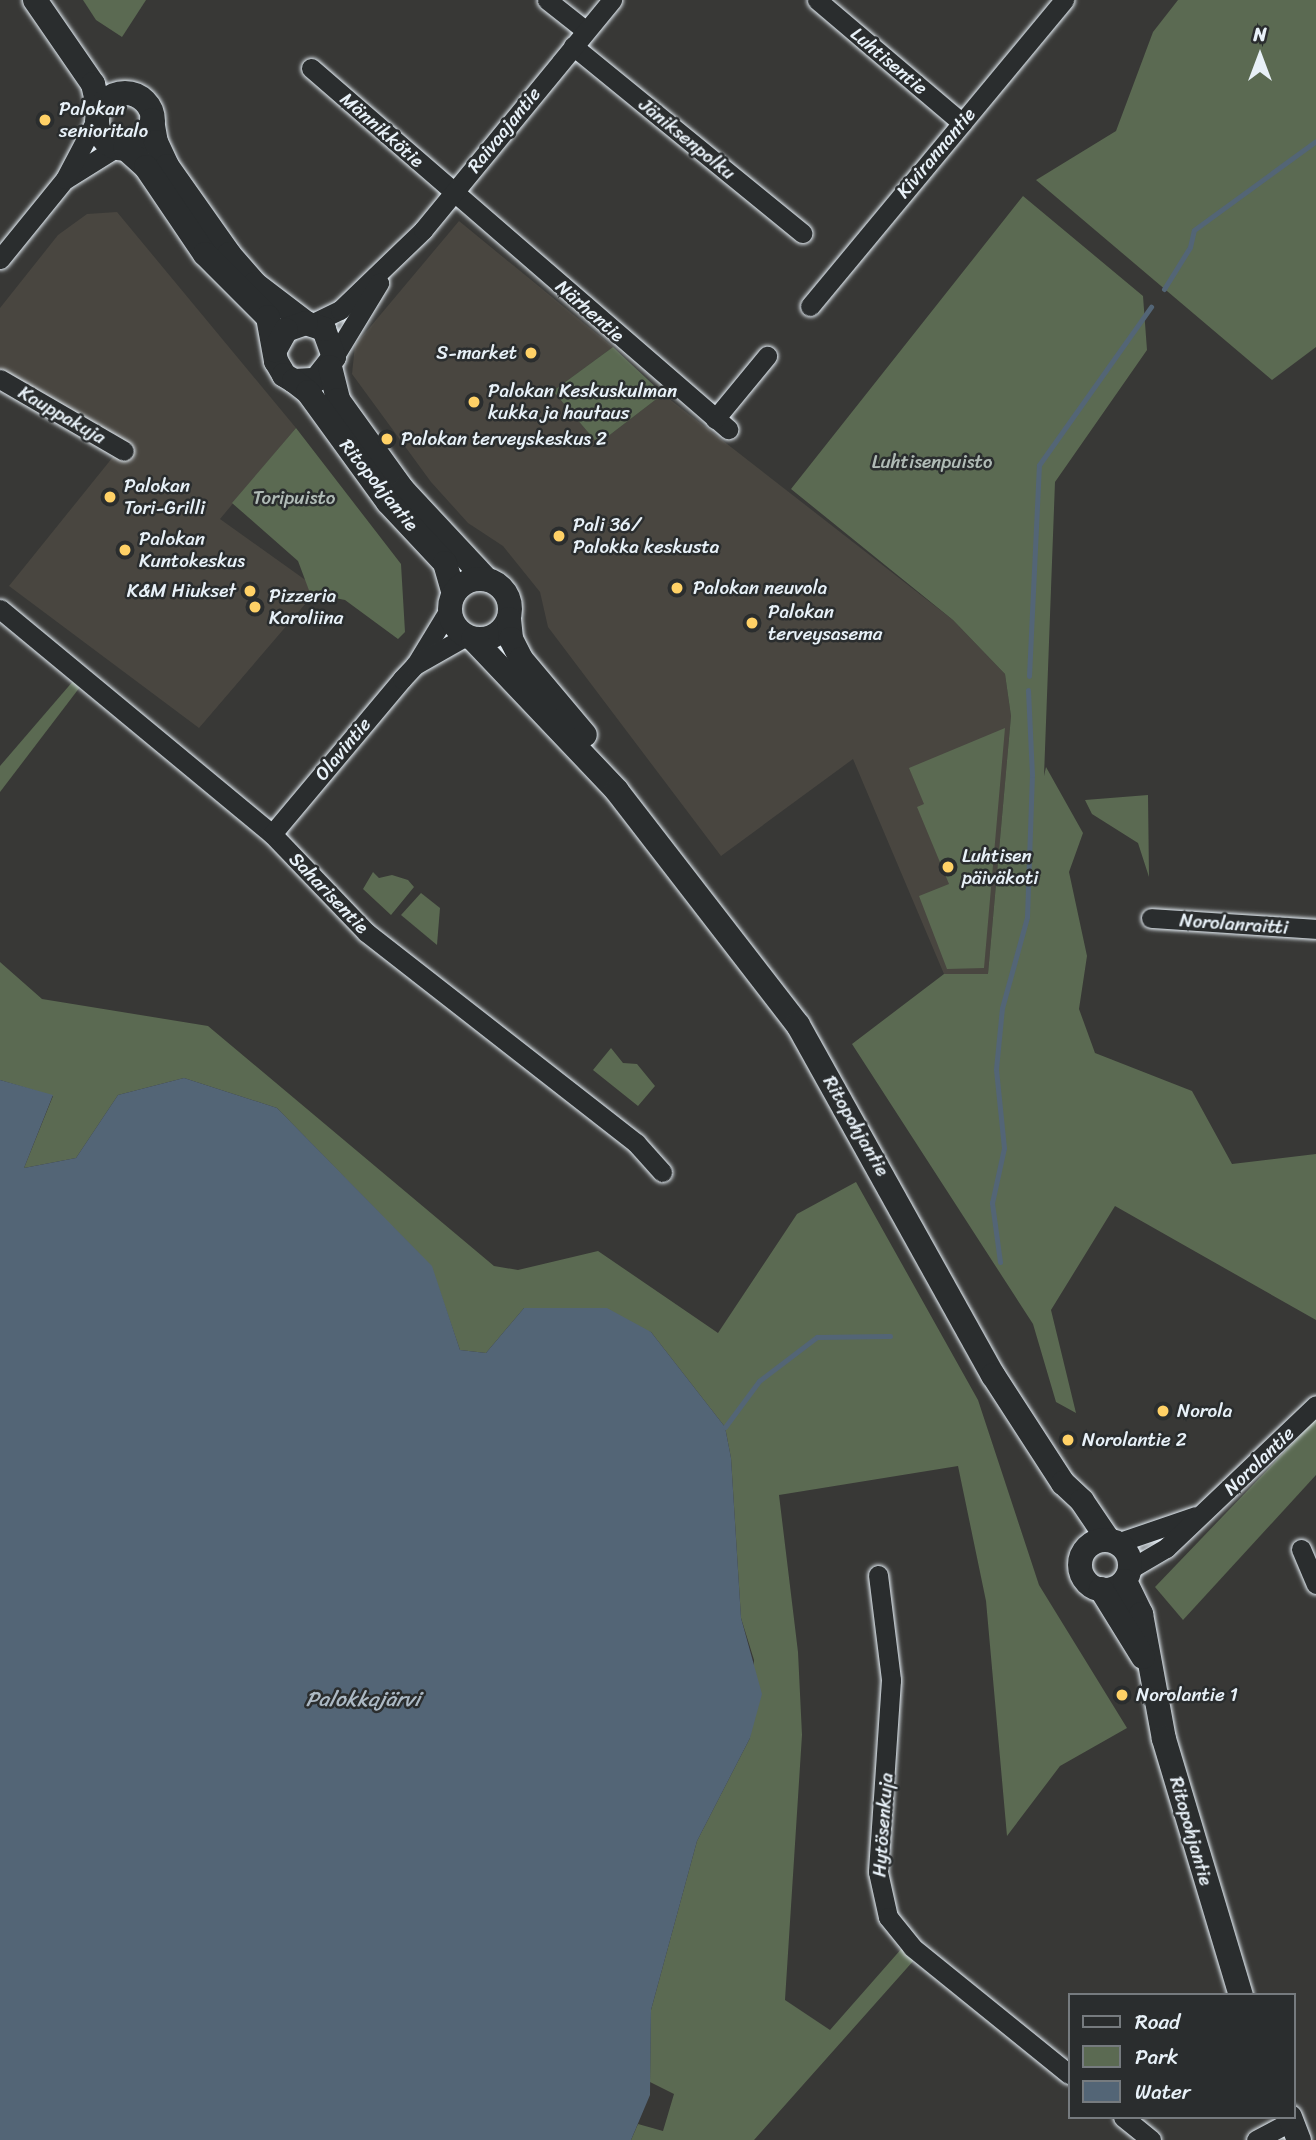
<!DOCTYPE html>
<meta charset="utf-8">
<style>
body{margin:0}
#map{position:relative;width:1316px;height:2140px;overflow:hidden;background:#383836;font-family:Sriracha,sans-serif}
div>[style]{position:absolute}
.built>*{inset:0;background:#494640}
.green>*{inset:0;background:#5b6a52}
.water>*{inset:0;background:#536576}
.stream>*{height:5px;margin:-2.5px;padding:0 2.5px;transform-origin:2.5px;border-radius:2.5px;background:#536576}
.roads{filter:drop-shadow(0 0 2px #e8f1f8) drop-shadow(0 0 2px #e8f1f8)}
.minor>*{height:19px;margin:-9.5px;padding:0 9.5px;transform-origin:9.5px;border-radius:9.5px;background:#2a2d2e}
.major>*{height:24px;margin:-12px;padding:0 12px;transform-origin:12px;border-radius:12px;background:#2a2d2e}
.major>.ring{margin:-12px;padding:0;box-sizing:content-box;background:none;border:24px solid #2a2d2e;border-radius:50%}
.dots>*{width:19px;height:19px;translate:-50% -50%;box-sizing:border-box;border:4px solid #2a2d2e;border-radius:50%}
span{translate:-50% -50%;white-space:nowrap;text-align:center;line-height:1.15;-webkit-text-stroke:5px #2a2d2e;paint-order:stroke}
.street-label{font-size:19px;color:#e8f1f8}
.poi-label{font-size:19px;color:#e8f1f8}
.left{translate:0 -50%;text-align:left}
.right{translate:-100% -50%;text-align:right}
.park-label{font-size:19px;color:#b0bbb6}
.water-label{font-size:21px;color:#acb9c4;font-style:italic}
.legend{position:absolute;left:1068px;top:1993px;width:228px;height:126px;box-sizing:border-box;background:#2a2d2e;border:2px solid #767b7f;margin:0;padding:9px 12px;list-style:none;font-size:21px;color:#e8f1f8}
.legend li{display:flex;align-items:center;gap:14px;height:35px}
.legend b{width:35px;border:2px solid #767b7f}
.north{position:absolute;left:1225px;top:21px;width:70px;height:70px;-webkit-text-stroke:5px #2a2d2e;paint-order:stroke;rotate:0deg;font-size:19px;font-weight:700;line-height:28px;text-align:center;color:#e8f1f8}
.north::after{content:'';display:block;margin:auto;width:24px;height:32px;background:#e8f1f8;clip-path:polygon(50% 0,100% 100%,50% 72%,0 100%)}
</style>
<div id="map">
<div class="built">
<div style="clip-path:polygon(117px 212px,296px 428px,220px 519px,318px 589px,199px 728px,9px 586px,125px 442px,0 371px,0 308px,58px 235px,87px 214px)"></div>
<div style="clip-path:polygon(459px 221px,613px 347px,553px 391px,598px 444px,663px 394px,953px 620px,1005px 674px,1011px 716px,988px 974px,944px 974px,853px 759px,721px 856px,548px 627px,540px 592px,503px 546px,468px 523px,431px 482px,352px 374px,355px 345px)"></div>
</div>
<div class="green">
<div style="clip-path:polygon(83px 0,146px 0,122px 37px,96px 20px)"></div>
<div style="clip-path:polygon(1178px 0,1316px 0,1316px 347px,1272px 380px,1036px 180px,1116px 131px,1153px 32px)"></div>
<div style="clip-path:polygon(1023px 196px,1143px 296px,1147px 350px,1055px 482px,1044px 776px,1046px 767px,1083px 833px,1069px 872px,1087px 956px,1079px 1009px,1095px 1053px,1192px 1091px,1232px 1164px,1316px 1154px,1316px 1320px,1115px 1206px,1051px 1310px,1076px 1413px,1056px 1402px,1033px 1324px,852px 1044px,944px 974px,988px 974px,1011px 716px,1005px 674px,953px 620px,791px 489px)"></div>
<div style="clip-path:polygon(613px 347px,663px 394px,598px 444px,553px 391px)"></div>
<div style="clip-path:polygon(296px 428px,401px 564px,405px 632px,398px 639px,345px 600px,310px 593px,298px 561px,232px 503px)"></div>
<div style="clip-path:polygon(74px 680px,80px 687px,0 792px,0 766px)"></div>
<div style="clip-path:polygon(1005px 728px,984px 968px,947px 969px,919px 896px,949px 884px,917px 807px,924px 804px,909px 768px)"></div>
<div style="clip-path:polygon(1148px 795px,1149px 877px,1138px 843px,1092px 814px,1085px 800px)"></div>
<div style="clip-path:polygon(373px 872px,379px 878px,392px 875px,408px 880px,414px 887px,391px 915px,363px 889px)"></div>
<div style="clip-path:polygon(421px 893px,440px 908px,437px 945px,401px 915px)"></div>
<div style="clip-path:polygon(0 962px,42px 999px,208px 1026px,494px 1266px,518px 1270px,598px 1251px,718px 1333px,797px 1214px,856px 1182px,978px 1400px,1039px 1585px,1127px 1728px,1060px 1766px,1007px 1836px,986px 1601px,958px 1466px,779px 1495px,798px 1652px,802px 1735px,785px 2000px,830px 2030px,903px 1947px,915px 1959px,754px 2140px,631px 2140px,638px 2124px,663px 2131px,674px 2094px,650px 2082px,651px 2010px,697px 1841px,750px 1738px,754px 1660px,741px 1618px,731px 1458px,725px 1427px,651px 1332px,524px 1308px,486px 1353px,460px 1350px,431px 1266px,277px 1108px,184px 1078px,118px 1095px,76px 1158px,24px 1168px,53px 1096px,0 1080px)"></div>
<div style="clip-path:polygon(611px 1048px,623px 1063px,637px 1064px,655px 1086px,638px 1106px,593px 1070px)"></div>
<div style="clip-path:polygon(1316px 1419px,1316px 1475px,1183px 1620px,1155px 1587px)"></div>
</div>
<div class="water">
<div style="clip-path:polygon(184px 1078px,277px 1108px,432px 1266px,460px 1350px,486px 1353px,524px 1308px,607px 1308px,651px 1332px,725px 1427px,731px 1458px,741px 1618px,762px 1694px,750px 1738px,697px 1841px,651px 2010px,650px 2095px,631px 2140px,0 2140px,0 1080px,53px 1095px,24px 1168px,76px 1158px,118px 1095px)"></div>
</div>
<div class="stream">
<div style="left:1164px;top:289px;width:49px;rotate:-58.2deg"></div>
<div style="left:1190px;top:247px;width:17px;rotate:-77deg"></div>
<div style="left:1194px;top:230px;width:151px;rotate:-36.1deg"></div>
<div style="left:1029px;top:676px;width:211px;rotate:-87.3deg"></div>
<div style="left:1039px;top:465px;width:194px;rotate:-54.7deg"></div>
<div style="left:1000px;top:1262px;width:60px;rotate:-97.7deg"></div>
<div style="left:992px;top:1203px;width:56px;rotate:-77.7deg"></div>
<div style="left:1004px;top:1148px;width:79px;rotate:-95.8deg"></div>
<div style="left:996px;top:1069px;width:61px;rotate:-84.4deg"></div>
<div style="left:1002px;top:1008px;width:94px;rotate:-74.6deg"></div>
<div style="left:1027px;top:917px;width:142px;rotate:-88deg"></div>
<div style="left:1032px;top:775px;width:85px;rotate:-92.7deg"></div>
<div style="left:725px;top:1427px;width:57px;rotate:-53.5deg"></div>
<div style="left:759px;top:1381px;width:73px;rotate:-37.2deg"></div>
<div style="left:817px;top:1337px;width:73px;rotate:-0.8deg"></div>
</div>
<div class="roads">
<div class="minor">
<div style="left:547px;top:0;width:48px;rotate:38.3deg"></div>
<div style="left:817px;top:0;width:190px;rotate:40.3deg"></div>
<div style="left:573px;top:46px;width:296px;rotate:39.2deg"></div>
<div style="left:311px;top:68px;width:552px;rotate:40.88deg"></div>
<div style="left:66px;top:179px;width:60px;rotate:-32.1deg"></div>
<div style="left:0;top:259px;width:103px;rotate:-50.9deg"></div>
<div style="left:65px;top:179px;width:69px;rotate:-62.3deg"></div>
<div style="left:810px;top:306px;width:398px;rotate:-50.3deg"></div>
<div style="left:311px;top:324px;width:32px;rotate:-26deg"></div>
<div style="left:340px;top:310px;width:115px;rotate:-43.9deg"></div>
<div style="left:423px;top:230px;width:298px;rotate:-50.6deg"></div>
<div style="left:334px;top:357px;width:87px;rotate:-58.7deg"></div>
<div style="left:0;top:379px;width:143px;rotate:30.1deg"></div>
<div style="left:715px;top:419px;width:82px;rotate:-50.5deg"></div>
<div style="left:0;top:609px;width:353px;rotate:39.6deg"></div>
<div style="left:272px;top:834px;width:136px;rotate:46.2deg"></div>
<div style="left:366px;top:932px;width:343px;rotate:38deg"></div>
<div style="left:636px;top:1143px;width:39px;rotate:48deg"></div>
<div style="left:416px;top:664px;width:66px;rotate:-58.7deg"></div>
<div style="left:272px;top:834px;width:202px;rotate:-50deg"></div>
<div style="left:402px;top:679px;width:19px;rotate:-47deg"></div>
<div style="left:415px;top:665px;width:59px;rotate:-29.6deg"></div>
<div style="left:1151px;top:918px;width:165px;rotate:3.8deg"></div>
<div style="left:1117px;top:1543px;width:83px;rotate:-18.9deg"></div>
<div style="left:1301px;top:1549px;width:38px;rotate:67deg"></div>
<div style="left:1130px;top:1569px;width:42px;rotate:-30.3deg"></div>
<div style="left:1166px;top:1548px;width:207px;rotate:-43.6deg"></div>
<div style="left:878px;top:1575px;width:106px;rotate:82.9deg"></div>
<div style="left:891px;top:1680px;width:192px;rotate:93.9deg"></div>
<div style="left:878px;top:1872px;width:46px;rotate:77.5deg"></div>
<div style="left:888px;top:1917px;width:38px;rotate:51deg"></div>
<div style="left:912px;top:1947px;width:202px;rotate:39deg"></div>
<div style="left:1123px;top:2117px;width:36px;rotate:39deg"></div>
<div style="left:1256px;top:2140px;width:40px;rotate:-28deg"></div>
</div>
<div class="major">
<div style="left:35px;top:0;width:102px;rotate:55.4deg"></div>
<div style="left:93px;top:84px;width:27px;rotate:77deg"></div>
<div class="ring" style="left:97px;top:93px;width:32px;height:32px"></div>
<div style="left:152px;top:120px;width:22px;rotate:80deg"></div>
<div style="left:156px;top:142px;width:26px;rotate:65deg"></div>
<div style="left:167px;top:166px;width:108px;rotate:54.8deg"></div>
<div style="left:229px;top:254px;width:40px;rotate:49deg"></div>
<div style="left:255px;top:284px;width:64px;rotate:37.4deg"></div>
<div style="left:125px;top:148px;width:28px;rotate:42deg"></div>
<div style="left:146px;top:167px;width:105px;rotate:55.9deg"></div>
<div style="left:205px;top:254px;width:89px;rotate:45deg"></div>
<div style="left:268px;top:317px;width:45px;rotate:79.7deg"></div>
<div style="left:276px;top:361px;width:16px;rotate:60deg"></div>
<div style="left:284px;top:375px;width:12px;rotate:31deg"></div>
<div style="left:294px;top:381px;width:22px;rotate:-3deg"></div>
<div style="left:316px;top:380px;width:29px;rotate:-52deg"></div>
<div style="left:334px;top:357px;width:30px;rotate:-110deg"></div>
<div style="left:324px;top:329px;width:19px;rotate:-162deg"></div>
<div style="left:306px;top:323px;width:21px;rotate:161deg"></div>
<div style="left:286px;top:330px;width:23px;rotate:119deg"></div>
<div style="left:330px;top:367px;width:34px;rotate:76deg"></div>
<div style="left:338px;top:400px;width:111px;rotate:54.2deg"></div>
<div style="left:403px;top:490px;width:122px;rotate:47deg"></div>
<div style="left:294px;top:381px;width:18px;rotate:38deg"></div>
<div style="left:308px;top:392px;width:136px;rotate:54deg"></div>
<div style="left:388px;top:502px;width:83px;rotate:46.9deg"></div>
<div style="left:445px;top:563px;width:32px;rotate:74deg"></div>
<div class="ring" style="left:450px;top:579px;width:36px;height:36px"></div>
<div style="left:509px;top:619px;width:20px;rotate:84deg"></div>
<div style="left:511px;top:639px;width:22px;rotate:63deg"></div>
<div style="left:521px;top:659px;width:99px;rotate:49.9deg"></div>
<div style="left:473px;top:639px;width:209px;rotate:46.5deg"></div>
<div style="left:617px;top:791px;width:296px;rotate:52.3deg"></div>
<div style="left:798px;top:1025px;width:401px;rotate:60.9deg"></div>
<div style="left:993px;top:1375px;width:129px;rotate:57.1deg"></div>
<div style="left:1063px;top:1483px;width:26px;rotate:43deg"></div>
<div style="left:1082px;top:1501px;width:45px;rotate:56deg"></div>
<div class="ring" style="left:1080px;top:1540px;width:26px;height:26px"></div>
<div style="left:1125px;top:1581px;width:37px;rotate:64deg"></div>
<div style="left:1141px;top:1614px;width:127px;rotate:79.6deg"></div>
<div style="left:1164px;top:1739px;width:267px;rotate:73.3deg"></div>
<div style="left:1101px;top:1589px;width:80px;rotate:58.3deg"></div>
<div style="left:1290px;top:2117px;width:25px;rotate:69deg"></div>
</div>
</div>
<div class="dots">
<div style="left:45px;top:120px;background:#ffd166"></div>
<div style="left:531px;top:353px;background:#ffd166"></div>
<div style="left:474px;top:402px;background:#ffd166"></div>
<div style="left:387px;top:439px;background:#ffd166"></div>
<div style="left:110px;top:497px;background:#ffd166"></div>
<div style="left:559px;top:536px;background:#ffd166"></div>
<div style="left:125px;top:550px;background:#ffd166"></div>
<div style="left:677px;top:588px;background:#ffd166"></div>
<div style="left:250px;top:591px;background:#ffd166"></div>
<div style="left:255px;top:607px;background:#ffd166"></div>
<div style="left:752px;top:623px;background:#ffd166"></div>
<div style="left:948px;top:867px;background:#ffd166"></div>
<div style="left:1163px;top:1411px;background:#ffd166"></div>
<div style="left:1068px;top:1440px;background:#ffd166"></div>
<div style="left:1122px;top:1695px;background:#ffd166"></div>
</div>
<div class="street-label">
<span style="left:889px;top:61px;rotate:40deg">Luhtisentie</span>
<span style="left:382px;top:130px;rotate:41deg">Männikkötie</span>
<span style="left:504px;top:130px;rotate:-51deg">Raivaajantie</span>
<span style="left:687px;top:139px;rotate:39deg">Jäniksenpolku</span>
<span style="left:936px;top:153px;rotate:-50deg">Kivirannantie</span>
<span style="left:590px;top:311px;rotate:41deg">Närhentie</span>
<span style="left:62px;top:415px;rotate:30deg">Kauppakuja</span>
<span style="left:379px;top:485px;rotate:51deg">Ritopohjantie</span>
<span style="left:343px;top:749px;rotate:-50deg">Olavintie</span>
<span style="left:329px;top:893px;rotate:46deg">Saharisentie</span>
<span style="left:1234px;top:924px;rotate:4deg">Norolanraitti</span>
<span style="left:856px;top:1126px;rotate:60deg">Ritopohjantie</span>
<span style="left:1259px;top:1461px;rotate:-44deg">Norolantie</span>
<span style="left:883px;top:1825px;rotate:-86deg">Hytösenkuja</span>
<span style="left:1191px;top:1831px;rotate:74deg">Ritopohjantie</span>
</div>
<div class="poi-label">
<span class="left" style="left:59px;top:120px">Palokan<br>senioritalo</span>
<span class="right" style="left:517px;top:353px">S-market</span>
<span class="left" style="left:488px;top:402px">Palokan Keskuskulman<br>kukka ja hautaus</span>
<span class="left" style="left:401px;top:439px">Palokan terveyskeskus 2</span>
<span class="left" style="left:124px;top:497px">Palokan<br>Tori-Grilli</span>
<span class="left" style="left:573px;top:536px">Pali 36/<br>Palokka keskusta</span>
<span class="left" style="left:139px;top:550px">Palokan<br>Kuntokeskus</span>
<span class="left" style="left:693px;top:588px">Palokan neuvola</span>
<span class="right" style="left:236px;top:591px">K&amp;M Hiukset</span>
<span class="left" style="left:269px;top:607px">Pizzeria<br>Karoliina</span>
<span class="left" style="left:768px;top:623px">Palokan<br>terveysasema</span>
<span class="left" style="left:962px;top:867px">Luhtisen<br>päiväkoti</span>
<span class="left" style="left:1177px;top:1411px">Norola</span>
<span class="left" style="left:1082px;top:1440px">Norolantie 2</span>
<span class="left" style="left:1136px;top:1695px">Norolantie 1</span>
</div>
<div class="park-label">
<span style="left:932px;top:462px">Luhtisenpuisto</span>
<span style="left:294px;top:498px">Toripuisto</span>
</div>
<div class="water-label">
<span style="left:363px;top:1699px">Palokkajärvi</span>
</div>
<ul class="legend">
<li><b style="height:9px;background:#2a2d2e"></b>Road</li>
<li><b style="height:19px;background:#5b6a52"></b>Park</li>
<li><b style="height:19px;background:#536576"></b>Water</li>
</ul>
<div class="north">N</div>
</div>
